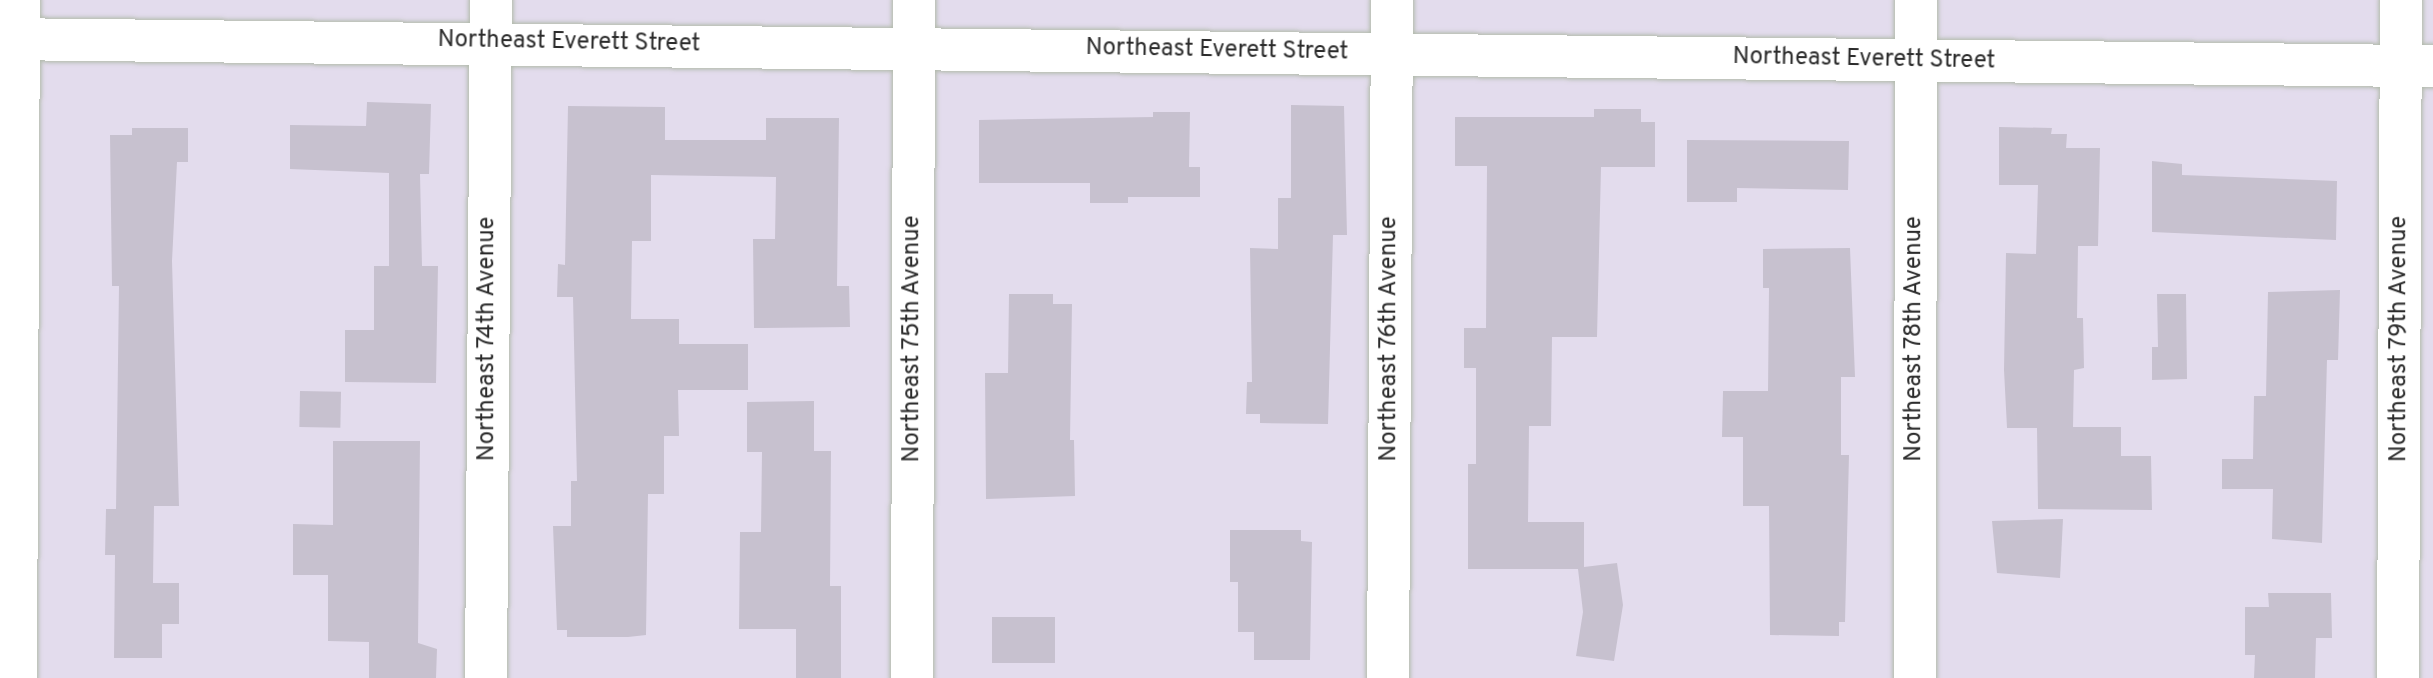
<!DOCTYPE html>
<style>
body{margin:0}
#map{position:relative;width:2433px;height:678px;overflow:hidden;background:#e3dced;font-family:Overpass,sans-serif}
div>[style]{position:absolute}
.building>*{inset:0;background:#c7c1cf;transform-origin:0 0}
.roads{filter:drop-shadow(0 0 2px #b3bbad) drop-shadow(0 0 2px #b3bbad)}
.minor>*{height:42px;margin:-21px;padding:0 21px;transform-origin:21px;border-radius:21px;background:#fff}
span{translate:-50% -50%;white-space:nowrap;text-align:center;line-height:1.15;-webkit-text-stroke:6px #fff;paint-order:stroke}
.street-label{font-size:24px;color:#2b2b2b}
</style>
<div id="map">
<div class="building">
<div style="clip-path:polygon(367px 102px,431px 104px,429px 174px,420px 174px,422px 266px,438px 266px,436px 383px,345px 382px,345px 330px,374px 330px,374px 266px,389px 266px,389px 173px,290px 169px,290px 125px,366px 126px)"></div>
<div style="clip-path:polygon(1291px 105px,1344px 106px,1347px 235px,1333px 235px,1328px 424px,1260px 423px,1260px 414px,1246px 414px,1247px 382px,1252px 382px,1250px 248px,1278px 249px,1278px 198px,1291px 198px)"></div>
<div style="clip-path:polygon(568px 106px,665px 107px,665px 140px,766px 140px,766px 118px,839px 118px,837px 286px,849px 286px,850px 327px,754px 328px,753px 239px,775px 239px,776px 177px,651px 175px,651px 241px,632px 241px,631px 319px,679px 319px,679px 344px,748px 344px,748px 390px,678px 390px,679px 436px,664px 436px,664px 494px,648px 494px,646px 635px,628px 637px,567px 637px,567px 630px,557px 630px,553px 526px,571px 526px,571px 481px,577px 481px,573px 297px,557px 297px,558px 264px,565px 265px)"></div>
<div style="clip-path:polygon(1594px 109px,1641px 109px,1641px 122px,1655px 122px,1655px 167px,1601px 167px,1597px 337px,1552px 337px,1551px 426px,1529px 426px,1528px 522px,1584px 522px,1584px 567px,1617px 563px,1623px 605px,1614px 661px,1576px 656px,1583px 612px,1578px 569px,1468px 569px,1468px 464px,1476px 464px,1476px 368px,1464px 368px,1464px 328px,1486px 328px,1487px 166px,1455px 166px,1455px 117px,1594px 117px)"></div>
<div style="clip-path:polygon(1153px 112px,1190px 112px,1189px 167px,1200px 167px,1200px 197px,1128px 197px,1128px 203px,1090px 203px,1090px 183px,979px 183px,979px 120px,1153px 117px)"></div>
<div style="clip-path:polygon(1999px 127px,2052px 128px,2051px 134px,2067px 134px,2066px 148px,2100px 148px,2098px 246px,2078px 246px,2077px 318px,2083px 318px,2084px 368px,2074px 370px,2073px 427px,2121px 427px,2121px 456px,2151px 456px,2152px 510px,2038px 509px,2037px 428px,2007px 428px,2004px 370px,2006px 253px,2036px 254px,2038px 185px,1999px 185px)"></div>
<div style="clip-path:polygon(132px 128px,188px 128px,188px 162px,177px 162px,172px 261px,179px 506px,154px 506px,153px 583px,179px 583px,179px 624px,162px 624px,162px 658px,114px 658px,115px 555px,105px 555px,106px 509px,116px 509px,119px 286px,112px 286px,110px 135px,132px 135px)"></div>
<div style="clip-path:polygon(1687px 140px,1849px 141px,1848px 190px,1737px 188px,1737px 202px,1687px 202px)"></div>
<div style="clip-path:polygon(2152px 161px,2182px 164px,2182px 175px,2337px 181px,2336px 240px,2152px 232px)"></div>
<div style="clip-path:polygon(1850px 248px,1855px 377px,1841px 377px,1841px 455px,1849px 455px,1845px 622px,1839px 622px,1839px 636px,1770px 635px,1769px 506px,1743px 506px,1743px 437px,1722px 437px,1723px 391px,1768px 391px,1769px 288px,1763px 288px,1763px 249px)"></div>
<div style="clip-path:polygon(2340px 290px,2338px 360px,2327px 360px,2322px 543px,2272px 539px,2273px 489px,2222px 489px,2222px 459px,2253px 459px,2254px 396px,2266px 396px,2268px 292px)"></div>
<div style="clip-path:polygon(1009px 294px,1053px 294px,1053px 304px,1072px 304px,1070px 440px,1074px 440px,1075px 496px,986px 499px,985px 373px,1008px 373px)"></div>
<div style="clip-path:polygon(2157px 294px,2186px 294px,2187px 379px,2152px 380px,2152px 347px,2158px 347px)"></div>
<div style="left:300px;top:391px;width:41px;height:36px;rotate:1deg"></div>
<div style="clip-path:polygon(814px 401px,814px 451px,831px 451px,830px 586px,841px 586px,841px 678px,796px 678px,796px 629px,739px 629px,740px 532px,761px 532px,762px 452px,747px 452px,747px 402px)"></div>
<div style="clip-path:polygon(333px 441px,420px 441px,418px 643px,437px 649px,436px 678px,369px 678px,369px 642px,328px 641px,328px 575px,293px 575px,293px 524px,333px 525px)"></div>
<div style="clip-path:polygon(2063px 519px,2060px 578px,1997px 573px,1992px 521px)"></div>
<div style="clip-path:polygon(1230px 530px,1301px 530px,1301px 541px,1312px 542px,1310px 660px,1254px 660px,1254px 632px,1238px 632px,1238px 582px,1230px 582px)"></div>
<div style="clip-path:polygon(2268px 593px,2331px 593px,2332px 638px,2316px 638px,2315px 678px,2254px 678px,2255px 655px,2245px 655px,2245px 607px,2269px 607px)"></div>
<div style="left:992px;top:617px;width:63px;height:46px"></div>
</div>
<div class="roads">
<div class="minor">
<div style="left:0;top:39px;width:2433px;rotate:0.64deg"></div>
<div style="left:16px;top:678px;width:678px;rotate:-89.75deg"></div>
<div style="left:486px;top:678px;width:678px;rotate:-89.58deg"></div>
<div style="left:912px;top:678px;width:678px;rotate:-89.83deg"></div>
<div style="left:1388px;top:678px;width:678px;rotate:-89.66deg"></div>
<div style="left:1915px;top:678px;width:678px;rotate:-89.92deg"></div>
<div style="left:2398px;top:678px;width:678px;rotate:-89.75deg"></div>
</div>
</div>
<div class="street-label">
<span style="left:569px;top:43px;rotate:1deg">Northeast Everett Street</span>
<span style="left:1217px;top:51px;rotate:1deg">Northeast Everett Street</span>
<span style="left:1864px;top:60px;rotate:1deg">Northeast Everett Street</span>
<span style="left:488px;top:339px;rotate:-90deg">Northeast 74th Avenue</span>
<span style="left:913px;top:339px;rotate:-90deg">Northeast 75th Avenue</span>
<span style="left:1390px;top:339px;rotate:-90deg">Northeast 76th Avenue</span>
<span style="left:1915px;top:339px;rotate:-90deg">Northeast 78th Avenue</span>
<span style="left:2400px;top:339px;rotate:-90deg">Northeast 79th Avenue</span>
</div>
</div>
